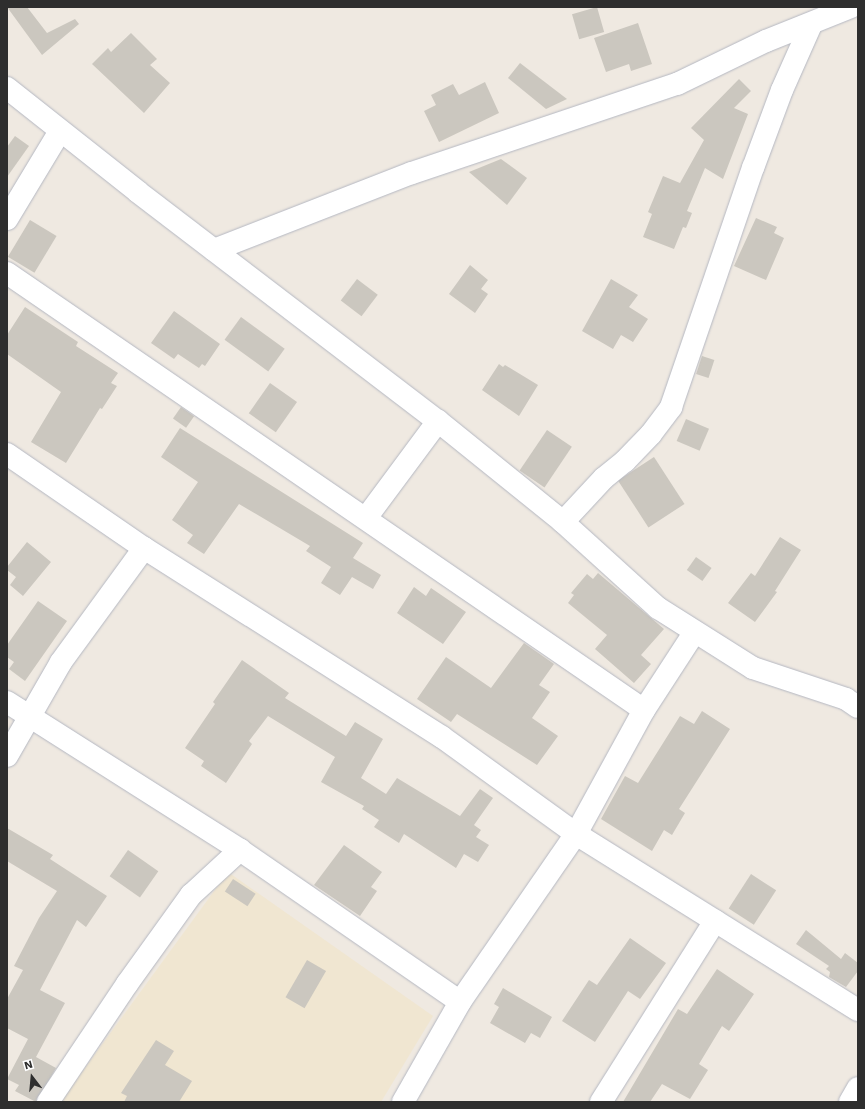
<!DOCTYPE html>
<style>
body{margin:0}
#map{position:relative;width:865px;height:1109px;overflow:hidden;background:#efe9e1;font-family:"Work Sans",sans-serif}
div>[style]{position:absolute}
.education>*{inset:0;background:#f0e6d1}
.building>*{inset:0;background:#cbc7bf;transform-origin:0 0}
.roads{filter:drop-shadow(0 0 1px #b4b7c1) drop-shadow(0 0 1px #b4b7c1)}
.minor>*{height:22px;margin:-11px;padding:0 11px;transform-origin:11px;border-radius:11px;background:#fff}
span{translate:-50% -50%;white-space:nowrap;text-align:center;line-height:1.15;-webkit-text-stroke:3.5px #fff;paint-order:stroke}
.frame{position:absolute;inset:0;border:8px solid #2e2e2e;pointer-events:none}
.north{position:absolute;left:12px;top:1057px;width:40px;height:40px;-webkit-text-stroke:3px #fff;paint-order:stroke;rotate:344deg;font-size:11px;font-weight:700;line-height:16px;text-align:center;color:#2e2e2e}
.north::after{content:'';display:block;margin:auto;width:14px;height:18px;background:#2e2e2e;clip-path:polygon(50% 0,100% 100%,50% 72%,0 100%)}
</style>
<div id="map">
<div class="education">
<div style="clip-path:polygon(228px 872px,433px 1016px,381px 1102px,60px 1102px)"></div>
</div>
<div class="building">
<div style="clip-path:polygon(7px 7px,27px 7px,47px 33px,75px 19px,79px 24px,42px 55px)"></div>
<div style="left:597px;top:7px;width:26px;height:26px;rotate:74deg"></div>
<div style="clip-path:polygon(638px 23px,652px 64px,631px 71px,629px 64px,606px 72px,594px 38px)"></div>
<div style="clip-path:polygon(131px 33px,157px 59px,150px 65px,170px 83px,144px 113px,92px 64px,108px 48px,111px 52px)"></div>
<div style="clip-path:polygon(520px 63px,567px 99px,546px 109px,508px 78px)"></div>
<div style="clip-path:polygon(739px 79px,751px 91px,734px 108px,748px 114px,723px 179px,705px 168px,687px 211px,692px 213px,686px 228px,683px 227px,674px 249px,643px 237px,652px 214px,648px 212px,663px 176px,680px 183px,704px 140px,691px 128px)"></div>
<div style="clip-path:polygon(485px 82px,499px 113px,439px 142px,424px 111px,436px 105px,431px 95px,453px 84px,459px 95px)"></div>
<div style="clip-path:polygon(15px 136px,29px 146px,7px 177px,7px 147px)"></div>
<div style="clip-path:polygon(501px 159px,527px 178px,507px 205px,469px 172px)"></div>
<div style="clip-path:polygon(756px 218px,777px 227px,774px 233px,784px 238px,766px 280px,734px 266px)"></div>
<div style="left:30px;top:220px;width:31px;height:43px;rotate:31deg"></div>
<div style="clip-path:polygon(470px 265px,488px 280px,481px 289px,488px 294px,475px 313px,449px 294px)"></div>
<div style="left:357px;top:279px;width:26px;height:27px;rotate:37deg"></div>
<div style="clip-path:polygon(611px 279px,638px 295px,629px 307px,648px 319px,633px 342px,621px 335px,613px 349px,582px 331px)"></div>
<div style="clip-path:polygon(25px 307px,78px 342px,76px 346px,118px 373px,111px 383px,117px 386px,102px 409px,100px 408px,66px 463px,31px 442px,61px 392px,7px 354px,7px 335px)"></div>
<div style="clip-path:polygon(174px 311px,220px 344px,205px 366px,202px 364px,199px 368px,178px 354px,174px 359px,151px 343px)"></div>
<div style="left:241px;top:317px;width:54px;height:28px;rotate:36deg"></div>
<div style="left:702px;top:356px;width:13px;height:19px;rotate:18deg"></div>
<div style="clip-path:polygon(499px 364px,503px 367px,505px 365px,538px 385px,519px 416px,482px 390px)"></div>
<div style="left:270px;top:383px;width:33px;height:37px;rotate:35deg"></div>
<div style="left:181px;top:407px;width:16px;height:14px;rotate:35deg"></div>
<div style="left:686px;top:419px;width:25px;height:24px;rotate:23deg"></div>
<div style="clip-path:polygon(180px 428px,363px 543px,353px 558px,381px 575px,373px 589px,352px 577px,340px 595px,321px 583px,331px 567px,306px 551px,310px 546px,239px 504px,204px 554px,187px 543px,193px 535px,172px 520px,198px 482px,161px 457px)"></div>
<div style="left:547px;top:430px;width:30px;height:49px;rotate:34deg"></div>
<div style="left:654px;top:457px;width:56px;height:43px;rotate:57deg"></div>
<div style="clip-path:polygon(780px 537px,801px 550px,775px 591px,777px 592px,755px 622px,728px 603px,751px 573px,755px 576px)"></div>
<div style="clip-path:polygon(27px 542px,51px 562px,23px 596px,10px 585px,16px 577px,7px 570px,7px 567px)"></div>
<div style="left:696px;top:557px;width:19px;height:16px;rotate:35deg"></div>
<div style="clip-path:polygon(598px 573px,664px 629px,641px 655px,651px 664px,634px 683px,595px 649px,607px 635px,568px 603px,574px 595px,571px 593px,587px 574px,593px 579px)"></div>
<div style="clip-path:polygon(414px 587px,426px 596px,431px 588px,466px 612px,443px 644px,397px 613px)"></div>
<div style="clip-path:polygon(38px 601px,67px 621px,25px 681px,9px 669px,14px 662px,7px 657px,7px 645px)"></div>
<div style="clip-path:polygon(524px 643px,554px 664px,539px 685px,550px 692px,532px 718px,558px 736px,537px 765px,457px 714px,451px 722px,417px 699px,446px 657px,491px 688px)"></div>
<div style="clip-path:polygon(242px 660px,289px 693px,285px 698px,346px 736px,355px 722px,383px 739px,361px 778px,386px 794px,397px 778px,460px 816px,480px 789px,493px 798px,474px 825px,481px 830px,476px 837px,489px 845px,478px 862px,464px 854px,456px 868px,404px 834px,399px 843px,374px 827px,379px 820px,362px 809px,364px 806px,321px 782px,335px 757px,268px 716px,249px 741px,252px 744px,226px 783px,201px 766px,204px 761px,185px 748px,215px 704px,213px 702px)"></div>
<div style="clip-path:polygon(702px 711px,730px 729px,679px 809px,685px 813px,672px 835px,664px 830px,652px 851px,601px 819px,625px 776px,638px 783px,680px 716px,694px 724px)"></div>
<div style="clip-path:polygon(7px 828px,53px 855px,50px 859px,107px 896px,86px 927px,77px 920px,40px 990px,65px 1003px,36px 1057px,56px 1068px,36px 1102px,15px 1091px,19px 1085px,7px 1079px,28px 1039px,7px 1028px,7px 999px,23px 970px,14px 966px,39px 918px,57px 891px,7px 861px)"></div>
<div style="clip-path:polygon(344px 845px,382px 872px,371px 887px,377px 891px,360px 916px,314px 885px)"></div>
<div style="left:128px;top:850px;width:37px;height:32px;rotate:35deg"></div>
<div style="left:751px;top:874px;width:30px;height:41px;rotate:33deg"></div>
<div style="left:233px;top:879px;width:27px;height:15px;rotate:33deg"></div>
<div style="clip-path:polygon(806px 930px,841px 959px,845px 953px,858px 963px,858px 971px,846px 987px,829px 977px,830px 972px,826px 969px,829px 966px,796px 944px)"></div>
<div style="clip-path:polygon(630px 938px,666px 963px,640px 999px,628px 991px,595px 1042px,562px 1021px,589px 980px,597px 985px)"></div>
<div style="left:307px;top:960px;width:22px;height:43px;rotate:30deg"></div>
<div style="clip-path:polygon(717px 969px,754px 994px,729px 1031px,722px 1026px,699px 1064px,708px 1070px,690px 1099px,662px 1084px,650px 1102px,623px 1102px,678px 1009px,687px 1014px)"></div>
<div style="clip-path:polygon(503px 988px,552px 1017px,540px 1038px,531px 1033px,525px 1043px,490px 1023px,499px 1007px,494px 1004px)"></div>
<div style="clip-path:polygon(156px 1040px,174px 1051px,165px 1065px,192px 1081px,179px 1102px,124px 1102px,127px 1096px,121px 1093px)"></div>
</div>
<div class="roads">
<div class="minor">
<div style="left:7px;top:88px;width:167px;rotate:38.4deg"></div>
<div style="left:138px;top:192px;width:377px;rotate:37.4deg"></div>
<div style="left:438px;top:421px;width:161px;rotate:38.9deg"></div>
<div style="left:563px;top:522px;width:128px;rotate:42.2deg"></div>
<div style="left:658px;top:608px;width:112px;rotate:32.3deg"></div>
<div style="left:753px;top:668px;width:98px;rotate:18.4deg"></div>
<div style="left:846px;top:699px;width:14px;rotate:34deg"></div>
<div style="left:7px;top:219px;width:103px;rotate:-58.9deg"></div>
<div style="left:214px;top:250px;width:212px;rotate:-21.3deg"></div>
<div style="left:412px;top:173px;width:280px;rotate:-18.6deg"></div>
<div style="left:677px;top:84px;width:99px;rotate:-25.8deg"></div>
<div style="left:766px;top:41px;width:92px;rotate:-21.8deg"></div>
<div style="left:7px;top:273px;width:772px;rotate:34.45deg"></div>
<div style="left:7px;top:454px;width:166px;rotate:34.5deg"></div>
<div style="left:144px;top:548px;width:353px;rotate:32.4deg"></div>
<div style="left:442px;top:737px;width:165px;rotate:35.9deg"></div>
<div style="left:576px;top:834px;width:332px;rotate:32deg"></div>
<div style="left:366px;top:518px;width:121px;rotate:-53.4deg"></div>
<div style="left:563px;top:522px;width:60px;rotate:-47deg"></div>
<div style="left:604px;top:478px;width:27px;rotate:-39deg"></div>
<div style="left:625px;top:461px;width:37px;rotate:-46deg"></div>
<div style="left:651px;top:434px;width:34px;rotate:-53deg"></div>
<div style="left:671px;top:407px;width:253px;rotate:-71.1deg"></div>
<div style="left:753px;top:168px;width:83px;rotate:-69.6deg"></div>
<div style="left:782px;top:90px;width:71px;rotate:-66deg"></div>
<div style="left:7px;top:702px;width:276px;rotate:32.4deg"></div>
<div style="left:240px;top:850px;width:267px;rotate:34.6deg"></div>
<div style="left:7px;top:756px;width:108px;rotate:-60.1deg"></div>
<div style="left:61px;top:662px;width:141px;rotate:-53.9deg"></div>
<div style="left:48px;top:1102px;width:142px;rotate:-56.2deg"></div>
<div style="left:127px;top:984px;width:110px;rotate:-54.3deg"></div>
<div style="left:191px;top:895px;width:67px;rotate:-42.6deg"></div>
<div style="left:403px;top:1102px;width:115px;rotate:-60.3deg"></div>
<div style="left:460px;top:1002px;width:204px;rotate:-55.4deg"></div>
<div style="left:576px;top:834px;width:141px;rotate:-61.3deg"></div>
<div style="left:644px;top:710px;width:92px;rotate:-57deg"></div>
<div style="left:601px;top:1102px;width:214px;rotate:-57.8deg"></div>
<div style="left:850px;top:1102px;width:16px;rotate:-60deg"></div>
</div>
</div>
<div class="frame"></div>
<div class="north">N</div>
</div>
